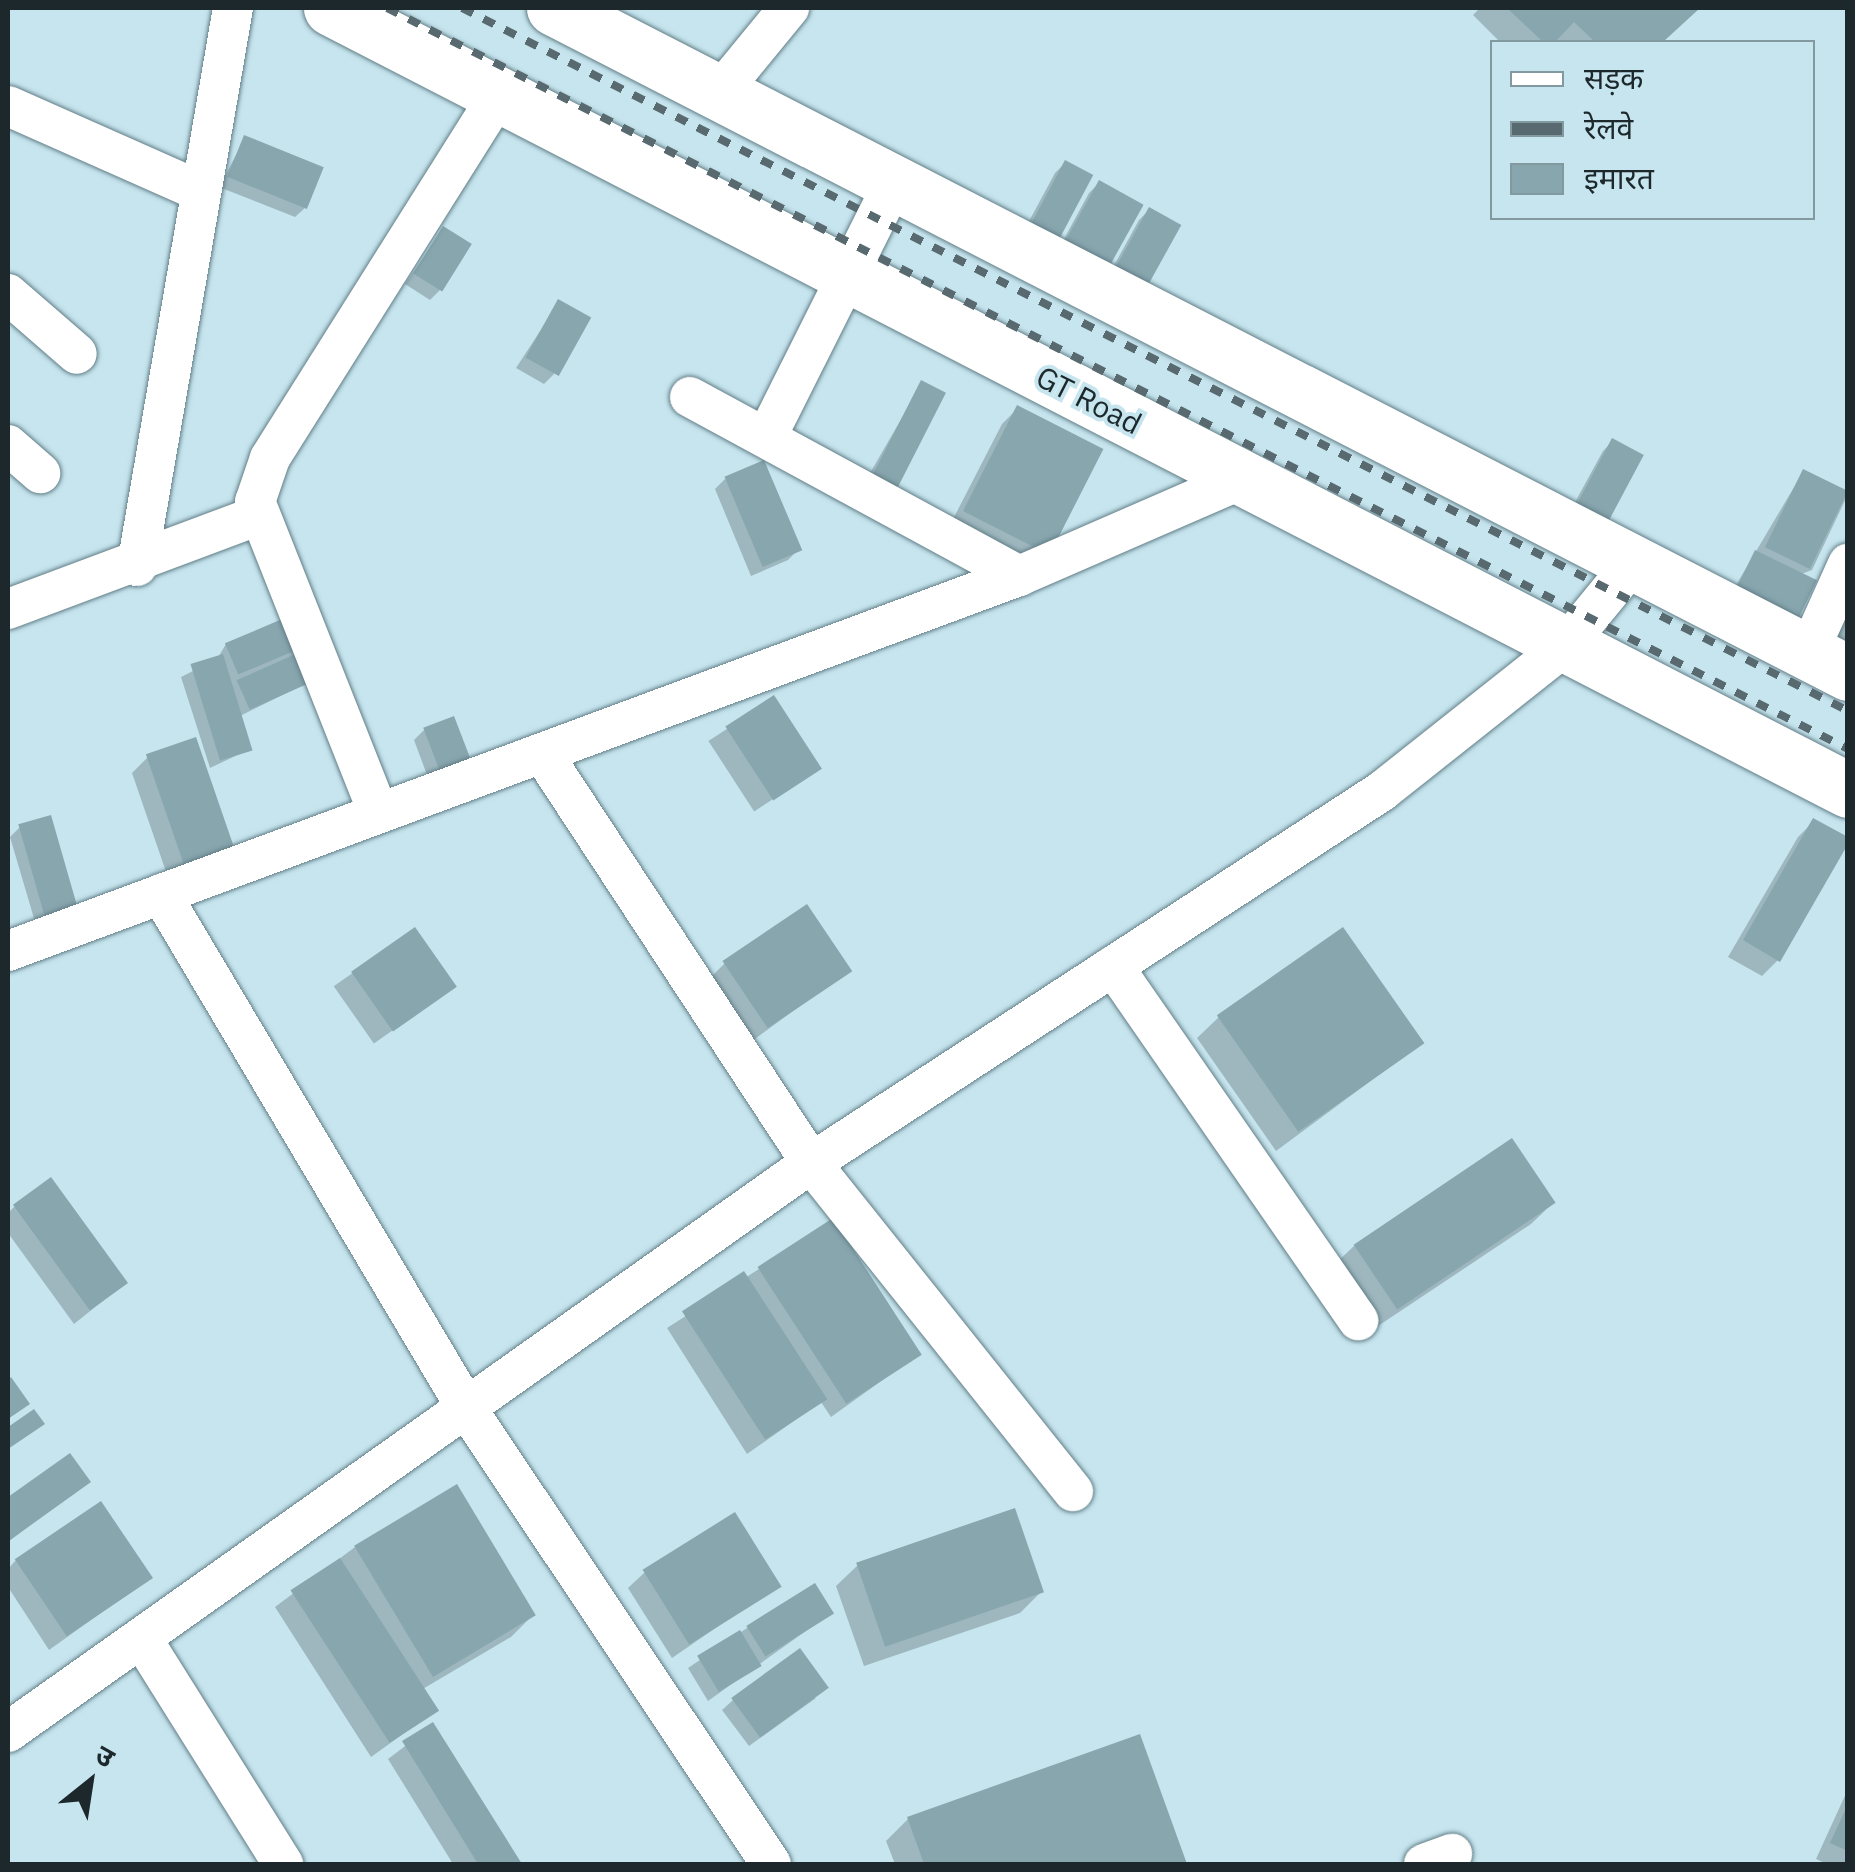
<!DOCTYPE html>
<meta charset="utf-8">
<style>
body{margin:0}
#map{position:relative;width:1855px;height:1872px;overflow:hidden;background:#c6e5ee;font-family:"IBM Plex Sans","Noto Sans Devanagari",sans-serif}
div>[style]{position:absolute}
.shadow>*{inset:0;background:#0003;transform-origin:0 0}
.building>*{inset:0;background:#88a6ae;transform-origin:0 0}
.roads{filter:drop-shadow(0 0 2px #627e87) drop-shadow(0 0 2px #627e87)}
.minor>*{height:40px;margin:-20px;padding:0 20px;transform-origin:20px;border-radius:20px;background:#fff}
.highway>*{height:55px;margin:-27.5px;padding:0 27.5px;transform-origin:27.5px;border-radius:27.5px;background:#fff}
.rail>*{height:8px;margin-top:-4px;transform-origin:0;background:repeating-linear-gradient(90deg,#586a6f 0 12px,transparent 0 24px)}
span{translate:-50% -50%;white-space:nowrap;text-align:center;line-height:1.15;-webkit-text-stroke:8px #c6e5ee;paint-order:stroke}
.street-label{font-size:30px;color:#1c282b}
.frame{position:absolute;inset:0;border:10px solid #1c282b;pointer-events:none}
.legend{position:absolute;left:1490px;top:40px;width:325px;height:180px;box-sizing:border-box;background:#c6e5ee;border:2px solid #8299a0;margin:0;padding:12px 18px;list-style:none;font-size:30px;color:#1c282b}
.legend li{display:flex;align-items:center;gap:20px;height:50px}
.legend b{width:50px;border:2px solid #8299a0}
.north{position:absolute;left:40px;top:1732px;width:100px;height:100px;-webkit-text-stroke:8px #c6e5ee;paint-order:stroke;rotate:30deg;font-size:28px;font-weight:700;line-height:40px;text-align:center;color:#1c282b}
.north::after{content:'';display:block;margin:auto;width:35px;height:45px;background:#1c282b;clip-path:polygon(50% 0,100% 100%,50% 72%,0 100%)}
</style>
<div id="map">
<div class="shadow">
<div style="clip-path:polygon(1480px 8px,1698px 8px,1661px 42px,1500px 42px,1473px 15px)"></div>
<div style="clip-path:polygon(245px 138px,306px 207px,295px 217px,219px 187px)"></div>
<div style="clip-path:polygon(1065px 163px,1089px 176px,1020px 238px,1055px 173px)"></div>
<div style="clip-path:polygon(1099px 183px,1098px 284px,1046px 272px,1089px 193px)"></div>
<div style="clip-path:polygon(1149px 210px,1178px 226px,1100px 291px,1139px 220px)"></div>
<div style="clip-path:polygon(443px 229px,440px 290px,430px 300px,405px 284px)"></div>
<div style="clip-path:polygon(559px 302px,554px 374px,544px 384px,516px 368px)"></div>
<div style="clip-path:polygon(922px 383px,883px 498px,862px 487px)"></div>
<div style="clip-path:polygon(1018px 408px,1100px 450px,1032px 570px,949px 527px,1002px 424px)"></div>
<div style="clip-path:polygon(1613px 441px,1640px 456px,1568px 515px,1603px 451px)"></div>
<div style="clip-path:polygon(1803px 472px,1848px 494px,1812px 570px,1726px 602px)"></div>
<div style="clip-path:polygon(725px 479px,799px 549px,788px 560px,751px 576px,715px 489px)"></div>
<div style="clip-path:polygon(1848px 558px,1848px 658px,1812px 641px)"></div>
<div style="clip-path:polygon(293px 617px,317px 678px,240px 716px,250px 749px,210px 768px,181px 677px,217px 659px,226px 644px)"></div>
<div style="left:773px;top:699px;width:84px;height:77px;rotate:57deg"></div>
<div style="clip-path:polygon(424px 730px,469px 762px,430px 783px,414px 740px)"></div>
<div style="clip-path:polygon(148px 757px,220px 876px,173px 892px,132px 773px)"></div>
<div style="clip-path:polygon(1814px 821px,1778px 960px,1762px 976px,1728px 957px,1798px 837px)"></div>
<div style="clip-path:polygon(20px 827px,78px 913px,38px 932px,10px 837px)"></div>
<div style="left:414px;top:930px;width:70px;height:98px;rotate:55deg"></div>
<div style="clip-path:polygon(725px 963px,849px 970px,752px 1041px,709px 979px)"></div>
<div style="clip-path:polygon(1219px 1017px,1422px 1043px,1276px 1151px,1197px 1038px)"></div>
<div style="clip-path:polygon(1553px 1203px,1531px 1224px,1375px 1328px,1333px 1266px,1355px 1245px)"></div>
<div style="clip-path:polygon(15px 1206px,125px 1283px,74px 1324px,8px 1233px,8px 1213px)"></div>
<div style="clip-path:polygon(759px 1269px,919px 1354px,831px 1417px,821px 1402px,747px 1454px,667px 1328px)"></div>
<div style="clip-path:polygon(69px 1456px,87px 1482px,8px 1542px,8px 1500px)"></div>
<div style="clip-path:polygon(355px 1547px,532px 1616px,511px 1637px,421px 1690px,435px 1711px,371px 1757px,275px 1607px)"></div>
<div style="clip-path:polygon(16px 1560px,150px 1578px,49px 1650px,8px 1587px,8px 1569px)"></div>
<div style="clip-path:polygon(858px 1565px,1041px 1592px,1020px 1613px,864px 1666px,836px 1586px)"></div>
<div style="clip-path:polygon(644px 1573px,778px 1585px,672px 1658px,628px 1588px)"></div>
<div style="clip-path:polygon(831px 1613px,708px 1701px,688px 1668px,747px 1628px)"></div>
<div style="clip-path:polygon(816px 1698px,749px 1746px,722px 1710px,733px 1700px)"></div>
<div style="clip-path:polygon(433px 1725px,519px 1864px,453px 1864px,388px 1759px)"></div>
<div style="clip-path:polygon(1139px 1737px,1185px 1864px,895px 1864px,886px 1841px,908px 1819px)"></div>
<div style="clip-path:polygon(1848px 1789px,1848px 1864px,1827px 1864px,1816px 1859px)"></div>
</div>
<div class="building">
<div style="clip-path:polygon(1507px 8px,1700px 8px,1663px 42px,1595px 42px,1574px 22px,1555px 42px,1543px 42px)"></div>
<div style="left:244px;top:135px;width:86px;height:45px;rotate:22deg"></div>
<div style="left:1065px;top:160px;width:32px;height:76px;rotate:28deg"></div>
<div style="left:1099px;top:180px;width:51px;height:92px;rotate:29deg"></div>
<div style="left:1149px;top:207px;width:37px;height:84px;rotate:29deg"></div>
<div style="left:443px;top:226px;width:34px;height:56px;rotate:32deg"></div>
<div style="left:558px;top:299px;width:38px;height:67px;rotate:29deg"></div>
<div style="left:921px;top:380px;width:28px;height:108px;rotate:27deg"></div>
<div style="left:1017px;top:405px;width:97px;height:119px;rotate:27deg"></div>
<div style="left:1612px;top:438px;width:36px;height:75px;rotate:28deg"></div>
<div style="left:764px;top:460px;width:98px;height:43px;rotate:67deg"></div>
<div style="left:1803px;top:469px;width:50px;height:87px;rotate:26deg"></div>
<div style="left:1755px;top:550px;width:69px;height:47px;rotate:26deg"></div>
<div style="left:294px;top:614px;width:34px;height:75px;rotate:67deg"></div>
<div style="left:307px;top:649px;width:32px;height:77px;rotate:66deg"></div>
<div style="left:223px;top:654px;width:101px;height:34px;rotate:73deg"></div>
<div style="left:774px;top:695px;width:88px;height:58px;rotate:57deg"></div>
<div style="left:454px;top:716px;width:49px;height:33px;rotate:69deg"></div>
<div style="left:196px;top:737px;width:131px;height:53px;rotate:71deg"></div>
<div style="left:51px;top:815px;width:102px;height:34px;rotate:74deg"></div>
<div style="clip-path:polygon(1813px 818px,1848px 837px,1848px 844px,1780px 962px,1743px 940px)"></div>
<div style="left:807px;top:904px;width:81px;height:102px;rotate:56deg"></div>
<div style="left:415px;top:927px;width:73px;height:78px;rotate:55deg"></div>
<div style="left:1343px;top:927px;width:142px;height:154px;rotate:55deg"></div>
<div style="left:1512px;top:1138px;width:78px;height:191px;rotate:56deg"></div>
<div style="left:51px;top:1177px;width:131px;height:47px;rotate:54deg"></div>
<div style="left:833px;top:1218px;width:163px;height:90px;rotate:57deg"></div>
<div style="left:744px;top:1271px;width:153px;height:74px;rotate:57deg"></div>
<div style="clip-path:polygon(11px 1377px,30px 1404px,8px 1419px,8px 1380px)"></div>
<div style="clip-path:polygon(34px 1409px,45px 1424px,8px 1449px,8px 1427px)"></div>
<div style="clip-path:polygon(70px 1453px,91px 1482px,10px 1540px,8px 1497px)"></div>
<div style="left:457px;top:1484px;width:153px;height:120px;rotate:59deg"></div>
<div style="left:101px;top:1501px;width:93px;height:104px;rotate:56deg"></div>
<div style="left:1015px;top:1508px;width:89px;height:168px;rotate:71deg"></div>
<div style="left:735px;top:1512px;width:88px;height:109px;rotate:58deg"></div>
<div style="left:340px;top:1558px;width:182px;height:59px;rotate:57deg"></div>
<div style="left:815px;top:1583px;width:36px;height:81px;rotate:58deg"></div>
<div style="left:740px;top:1630px;width:42px;height:50px;rotate:59deg"></div>
<div style="left:800px;top:1648px;width:49px;height:85px;rotate:54deg"></div>
<div style="clip-path:polygon(433px 1722px,522px 1864px,478px 1864px,402px 1741px)"></div>
<div style="clip-path:polygon(1140px 1734px,1187px 1864px,924px 1864px,907px 1817px)"></div>
<div style="clip-path:polygon(1848px 1804px,1848px 1851px,1830px 1843px)"></div>
</div>
<div class="roads">
<div class="minor">
<div style="left:720px;top:92px;width:109px;rotate:-50.6deg"></div>
<div style="left:8px;top:106px;width:208px;rotate:23.9deg"></div>
<div style="left:8px;top:294px;width:91px;rotate:41deg"></div>
<div style="left:690px;top:397px;width:375px;rotate:28.5deg"></div>
<div style="left:767px;top:436px;width:284px;rotate:-63.4deg"></div>
<div style="left:8px;top:445px;width:43px;rotate:41.2deg"></div>
<div style="left:137px;top:566px;width:566px;rotate:-80.24deg"></div>
<div style="left:8px;top:609px;width:268px;rotate:-20.5deg"></div>
<div style="left:1808px;top:653px;width:98px;rotate:-65.8deg"></div>
<div style="left:544px;top:756px;width:487px;rotate:56.7deg"></div>
<div style="left:811px;top:1163px;width:420px;rotate:51.4deg"></div>
<div style="left:378px;top:812px;width:334px;rotate:-111.6deg"></div>
<div style="left:255px;top:502px;width:46px;rotate:-71.2deg"></div>
<div style="left:270px;top:458px;width:430px;rotate:-57.8deg"></div>
<div style="left:161px;top:894px;width:599px;rotate:59.28deg"></div>
<div style="left:467px;top:1409px;width:547px;rotate:56.25deg"></div>
<div style="left:8px;top:951px;width:1078px;rotate:-20.35deg"></div>
<div style="left:1019px;top:576px;width:243px;rotate:-23.5deg"></div>
<div style="left:1113px;top:966px;width:431px;rotate:55.3deg"></div>
<div style="left:142px;top:1639px;width:266px;rotate:57.9deg"></div>
<div style="left:8px;top:1732px;width:984px;rotate:-35.32deg"></div>
<div style="left:811px;top:1163px;width:681px;rotate:-33.08deg"></div>
<div style="left:1382px;top:791px;width:233px;rotate:-38.4deg"></div>
<div style="left:1565px;top:646px;width:106px;rotate:-50.7deg"></div>
<div style="left:1424px;top:1864px;width:30px;rotate:-20deg"></div>
</div>
<div class="highway">
<div style="left:331px;top:8px;width:1707px;rotate:27.27deg"></div>
<div style="left:554px;top:8px;width:1455px;rotate:27.2deg"></div>
</div>
</div>
<div class="rail">
<div style="left:387px;top:8px;width:1638px;rotate:26.89deg"></div>
<div style="left:462px;top:8px;width:1554px;rotate:26.89deg"></div>
</div>
<div class="street-label">
<span style="left:1089px;top:400px;rotate:27deg">GT Road</span>
</div>
<div class="frame"></div>
<ul class="legend">
<li><b style="height:12px;background:#fff"></b>सड़क</li>
<li><b style="height:12px;background:#586a6f"></b>रेलवे</li>
<li><b style="height:28px;background:#88a6ae"></b>इमारत</li>
</ul>
<div class="north">उ</div>
</div>
